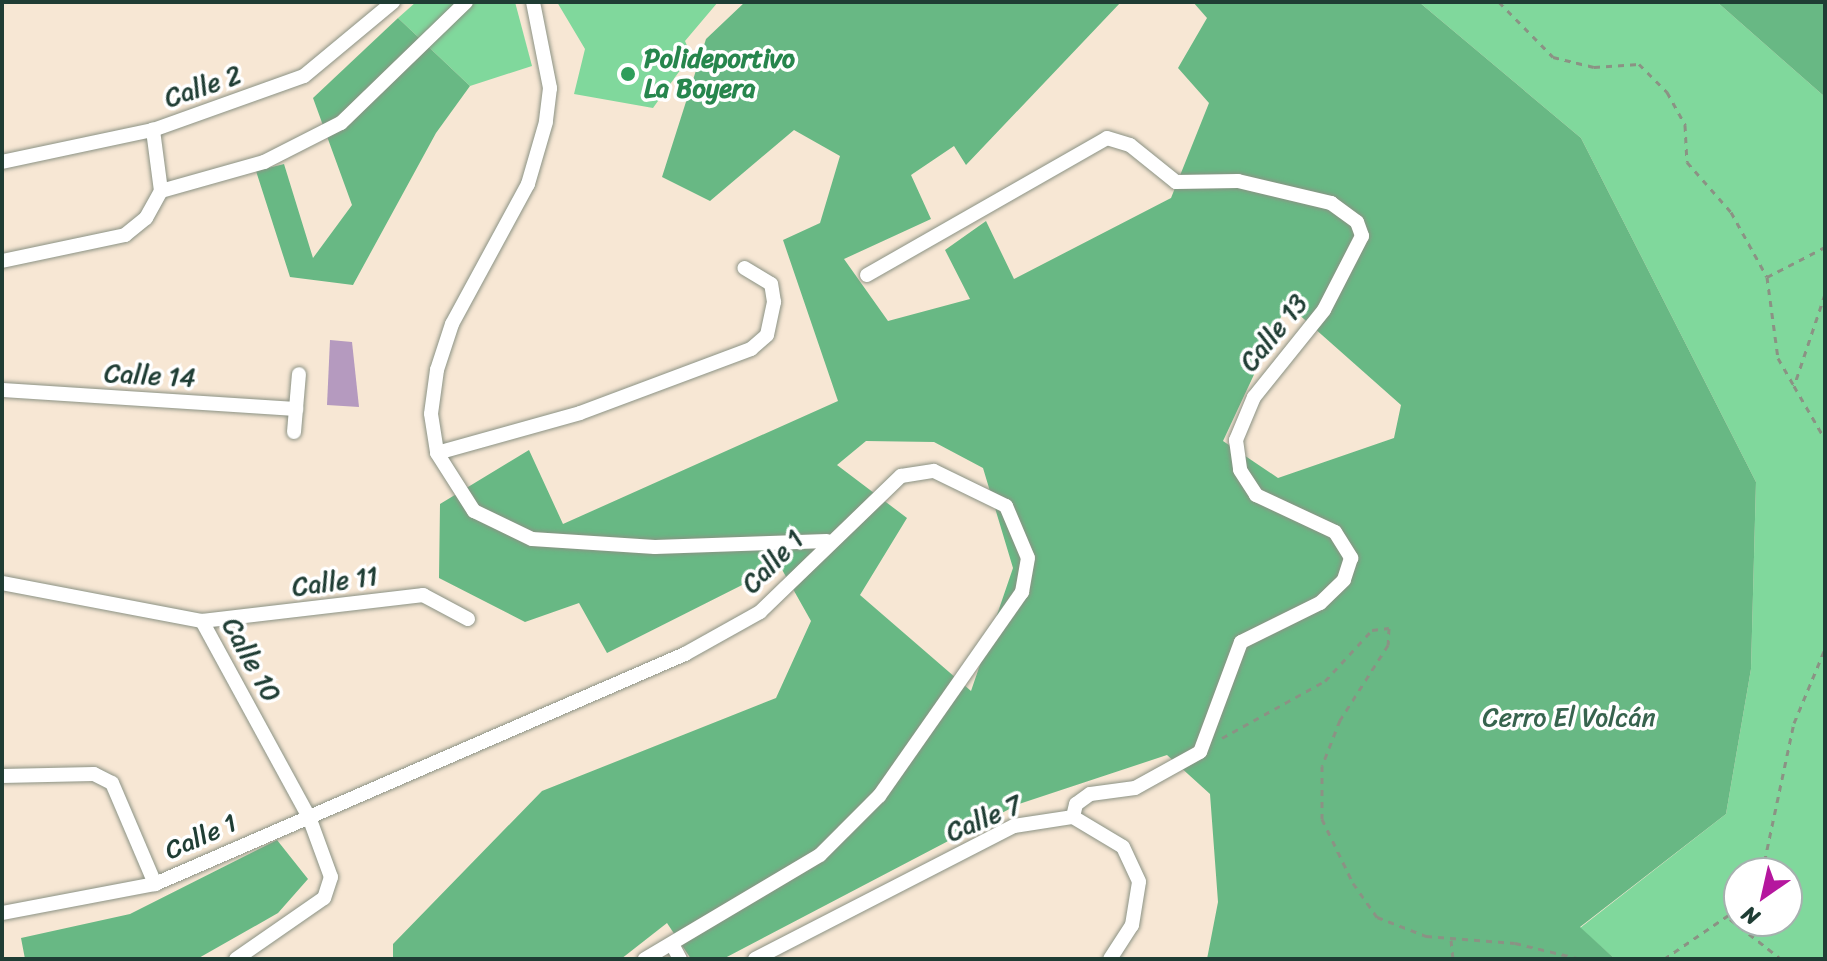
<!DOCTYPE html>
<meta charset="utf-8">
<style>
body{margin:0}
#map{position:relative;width:1827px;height:961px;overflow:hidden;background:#f7e7d4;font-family:Sriracha,sans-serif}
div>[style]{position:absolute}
.green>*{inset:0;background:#80d89c}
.forest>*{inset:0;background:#68b884}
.building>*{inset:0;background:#b59abf}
.path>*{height:3px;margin-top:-1.5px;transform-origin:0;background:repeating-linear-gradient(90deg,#8b9284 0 6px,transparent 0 12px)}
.roads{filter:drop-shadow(0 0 2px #8b9284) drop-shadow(0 0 2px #8b9284)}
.minor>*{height:14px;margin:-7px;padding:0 7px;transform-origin:7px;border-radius:7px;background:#fff}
.dots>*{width:22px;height:22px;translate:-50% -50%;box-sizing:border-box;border:4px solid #fff;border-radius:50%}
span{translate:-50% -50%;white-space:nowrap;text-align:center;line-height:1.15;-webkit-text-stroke:7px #fff;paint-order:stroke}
.leisure-label{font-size:26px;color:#27864d;font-weight:700}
.left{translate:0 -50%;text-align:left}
.street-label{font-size:26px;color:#1f3d34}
.park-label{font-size:26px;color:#37644e}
.frame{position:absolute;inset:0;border:4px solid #1f3d34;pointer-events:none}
.north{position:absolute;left:1723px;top:857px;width:80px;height:80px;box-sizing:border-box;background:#fff;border:2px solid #a5b1ae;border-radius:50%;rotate:214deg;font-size:22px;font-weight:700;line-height:32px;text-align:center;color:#1f3d34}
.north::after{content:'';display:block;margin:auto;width:28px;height:36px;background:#b5179e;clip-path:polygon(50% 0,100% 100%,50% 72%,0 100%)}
</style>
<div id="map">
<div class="green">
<div style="clip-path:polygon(416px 2px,515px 2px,532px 66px,470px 86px,398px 18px)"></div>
<div style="clip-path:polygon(557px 2px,718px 2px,685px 41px,691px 55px,653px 108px,574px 94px,585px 49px)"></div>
<div style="clip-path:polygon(evenodd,1419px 2px,1717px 2px,1825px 97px,1825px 959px,1615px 959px,1580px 928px,1726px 814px,1751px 669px,1756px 482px,1581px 138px,1419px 2px,1739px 873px,1787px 873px,1787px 921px,1739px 921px,1739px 873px)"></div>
</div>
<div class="forest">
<div style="clip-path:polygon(evenodd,745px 2px,1121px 2px,966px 165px,954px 146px,911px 175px,931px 219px,844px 259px,888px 321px,970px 299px,945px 250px,986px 221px,1014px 279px,1171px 198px,1209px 103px,1178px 68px,1207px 18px,1193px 2px,1419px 2px,1581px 138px,1756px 482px,1751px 669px,1726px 814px,1580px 927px,1615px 959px,1207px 959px,1218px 902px,1210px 794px,1167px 755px,1019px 804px,723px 959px,691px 959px,667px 923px,621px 959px,393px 959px,393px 944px,542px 791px,776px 698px,811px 621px,780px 566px,607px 653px,579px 603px,525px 622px,439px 578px,440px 504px,529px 450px,563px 524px,838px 401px,783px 240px,820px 223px,840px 156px,794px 130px,710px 201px,662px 177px,706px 39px,745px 2px,1287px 304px,1401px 405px,1394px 438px,1278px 478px,1223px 441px,1287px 304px,745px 2px,866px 441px,934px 442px,983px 468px,1013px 568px,971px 691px,860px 595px,907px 518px,837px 465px,866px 441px)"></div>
<div style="clip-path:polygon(1717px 2px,1825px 2px,1825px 97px)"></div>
<div style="clip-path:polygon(398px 18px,470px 86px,436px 133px,353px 285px,290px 277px,256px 171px,284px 164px,313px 258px,352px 205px,313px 98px)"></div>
<div style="clip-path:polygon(277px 840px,308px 879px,278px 913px,197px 959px,25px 959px,21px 938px,130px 914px)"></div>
</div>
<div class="building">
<div style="clip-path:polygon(330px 340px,352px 342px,359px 407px,327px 405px)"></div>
</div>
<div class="path">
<div style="left:1499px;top:2px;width:77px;rotate:45.5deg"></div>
<div style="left:1553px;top:57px;width:42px;rotate:13.7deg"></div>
<div style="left:1594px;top:67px;width:45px;rotate:-3.8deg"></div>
<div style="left:1639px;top:64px;width:40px;rotate:45deg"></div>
<div style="left:1667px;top:92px;width:38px;rotate:61deg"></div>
<div style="left:1685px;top:125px;width:37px;rotate:87deg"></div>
<div style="left:1687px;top:162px;width:67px;rotate:48.7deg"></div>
<div style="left:1731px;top:212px;width:74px;rotate:61deg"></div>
<div style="left:1767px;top:277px;width:82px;rotate:82.3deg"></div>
<div style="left:1778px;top:358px;width:32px;rotate:60deg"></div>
<div style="left:1767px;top:277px;width:65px;rotate:-27.3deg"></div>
<div style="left:1825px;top:294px;width:97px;rotate:108.6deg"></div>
<div style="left:1794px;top:386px;width:61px;rotate:59.7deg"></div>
<div style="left:1222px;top:738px;width:118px;rotate:-29deg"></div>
<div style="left:1325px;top:681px;width:69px;rotate:-47.3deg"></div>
<div style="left:1372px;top:630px;width:17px;rotate:-7deg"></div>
<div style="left:1389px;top:628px;width:17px;rotate:93deg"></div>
<div style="left:1388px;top:645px;width:89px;rotate:122.6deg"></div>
<div style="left:1340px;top:720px;width:49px;rotate:111.4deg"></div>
<div style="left:1322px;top:766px;width:53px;rotate:90deg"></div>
<div style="left:1322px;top:819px;width:71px;rotate:64.2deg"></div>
<div style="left:1353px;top:883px;width:42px;rotate:54.8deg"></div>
<div style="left:1377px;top:917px;width:53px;rotate:21.2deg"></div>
<div style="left:1426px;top:936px;width:89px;rotate:4.5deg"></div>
<div style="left:1515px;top:943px;width:68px;rotate:13.6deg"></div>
<div style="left:1762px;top:873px;width:153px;rotate:-78deg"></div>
<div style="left:1794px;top:723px;width:80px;rotate:-67.3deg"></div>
<div style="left:1730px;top:919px;width:65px;rotate:38.1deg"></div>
<div style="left:1451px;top:940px;width:19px;rotate:84deg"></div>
<div style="left:1664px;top:959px;width:91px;rotate:-34.2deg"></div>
</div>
<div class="roads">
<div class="minor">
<div style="left:533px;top:2px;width:88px;rotate:78.8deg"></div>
<div style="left:550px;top:88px;width:34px;rotate:97deg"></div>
<div style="left:546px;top:122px;width:65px;rotate:106.2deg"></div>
<div style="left:528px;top:184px;width:159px;rotate:118.5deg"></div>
<div style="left:452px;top:324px;width:48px;rotate:108.1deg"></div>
<div style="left:437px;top:370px;width:44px;rotate:97.8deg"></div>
<div style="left:431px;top:414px;width:39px;rotate:81deg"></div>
<div style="left:437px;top:453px;width:69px;rotate:57.5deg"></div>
<div style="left:474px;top:511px;width:64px;rotate:25.8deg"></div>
<div style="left:532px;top:539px;width:123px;rotate:3.7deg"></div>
<div style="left:655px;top:547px;width:172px;rotate:-2deg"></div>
<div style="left:2px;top:162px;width:154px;rotate:-12deg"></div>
<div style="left:153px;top:130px;width:160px;rotate:-19.7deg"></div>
<div style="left:304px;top:76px;width:116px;rotate:-39.7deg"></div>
<div style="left:161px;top:191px;width:107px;rotate:-15.7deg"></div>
<div style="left:264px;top:162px;width:86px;rotate:-26.9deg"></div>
<div style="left:341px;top:123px;width:174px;rotate:-44.1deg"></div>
<div style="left:2px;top:261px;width:126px;rotate:-11.9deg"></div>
<div style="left:125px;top:235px;width:27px;rotate:-39deg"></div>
<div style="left:146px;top:218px;width:31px;rotate:-61deg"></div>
<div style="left:161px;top:191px;width:62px;rotate:-97.5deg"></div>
<div style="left:867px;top:275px;width:276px;rotate:-29.7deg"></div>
<div style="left:1107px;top:138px;width:24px;rotate:17deg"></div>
<div style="left:1130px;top:145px;width:59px;rotate:38.8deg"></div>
<div style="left:1176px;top:182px;width:62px;rotate:-0.9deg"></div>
<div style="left:1238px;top:181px;width:96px;rotate:13.3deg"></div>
<div style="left:1331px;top:203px;width:32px;rotate:36deg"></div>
<div style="left:1357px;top:222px;width:15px;rotate:70deg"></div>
<div style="left:1362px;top:236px;width:83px;rotate:117.2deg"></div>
<div style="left:1324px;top:310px;width:112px;rotate:128.8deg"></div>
<div style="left:1254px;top:397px;width:47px;rotate:112.7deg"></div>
<div style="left:1236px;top:440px;width:30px;rotate:82deg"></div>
<div style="left:1240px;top:470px;width:30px;rotate:57deg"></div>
<div style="left:1256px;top:495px;width:87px;rotate:25.1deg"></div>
<div style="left:1335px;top:532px;width:31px;rotate:58deg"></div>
<div style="left:1351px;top:558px;width:23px;rotate:108deg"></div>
<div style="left:1344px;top:580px;width:33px;rotate:136deg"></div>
<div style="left:1320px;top:603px;width:88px;rotate:153.7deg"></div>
<div style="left:1241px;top:642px;width:117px;rotate:110.4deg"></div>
<div style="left:1200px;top:752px;width:74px;rotate:151deg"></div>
<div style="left:1135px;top:788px;width:45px;rotate:172.4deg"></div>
<div style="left:1090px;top:794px;width:17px;rotate:144deg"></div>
<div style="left:1076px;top:804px;width:13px;rotate:103deg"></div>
<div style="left:2px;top:390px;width:295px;rotate:3.7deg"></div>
<div style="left:294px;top:432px;width:58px;rotate:-85.1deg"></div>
<div style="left:437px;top:453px;width:148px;rotate:-15.6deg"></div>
<div style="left:580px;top:413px;width:183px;rotate:-20.5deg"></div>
<div style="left:751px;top:349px;width:21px;rotate:-41deg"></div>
<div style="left:767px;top:335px;width:34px;rotate:-78deg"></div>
<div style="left:774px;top:302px;width:18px;rotate:-99deg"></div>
<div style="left:771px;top:284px;width:31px;rotate:-149deg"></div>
<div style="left:2px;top:583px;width:204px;rotate:10.8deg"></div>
<div style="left:202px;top:621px;width:223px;rotate:-6.7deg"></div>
<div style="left:423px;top:595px;width:51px;rotate:28.1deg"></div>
<div style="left:202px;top:621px;width:223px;rotate:61.4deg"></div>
<div style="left:309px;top:817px;width:64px;rotate:69.9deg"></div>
<div style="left:331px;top:877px;width:22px;rotate:108deg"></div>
<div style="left:324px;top:898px;width:107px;rotate:145.3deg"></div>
<div style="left:2px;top:776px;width:92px;rotate:-1.2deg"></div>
<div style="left:94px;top:774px;width:20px;rotate:27deg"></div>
<div style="left:112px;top:783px;width:110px;rotate:66.9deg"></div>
<div style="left:2px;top:913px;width:156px;rotate:-10.7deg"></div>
<div style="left:155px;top:884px;width:578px;rotate:-23.46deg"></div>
<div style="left:685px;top:654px;width:86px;rotate:-29.2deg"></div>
<div style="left:760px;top:612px;width:196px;rotate:-44deg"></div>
<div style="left:901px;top:476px;width:33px;rotate:-9deg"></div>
<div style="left:934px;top:471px;width:80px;rotate:25.9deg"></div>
<div style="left:1006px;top:506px;width:56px;rotate:67.1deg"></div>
<div style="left:1028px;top:558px;width:35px;rotate:100deg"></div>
<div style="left:1022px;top:592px;width:249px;rotate:125deg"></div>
<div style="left:879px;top:796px;width:83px;rotate:135deg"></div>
<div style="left:820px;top:855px;width:204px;rotate:149.3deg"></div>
<div style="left:672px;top:944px;width:17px;rotate:62deg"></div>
<div style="left:755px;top:959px;width:291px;rotate:-27.2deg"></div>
<div style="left:1014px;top:826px;width:60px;rotate:-8.7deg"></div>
<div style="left:1073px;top:817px;width:58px;rotate:31deg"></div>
<div style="left:1123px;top:847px;width:38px;rotate:65deg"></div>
<div style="left:1139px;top:882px;width:44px;rotate:99.2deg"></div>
<div style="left:1132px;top:925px;width:40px;rotate:122.9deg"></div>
</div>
</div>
<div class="dots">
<div style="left:628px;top:74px;background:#2e9e5b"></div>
</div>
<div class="leisure-label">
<span class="left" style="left:644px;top:74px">Polideportivo<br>La Boyera</span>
</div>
<div class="street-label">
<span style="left:203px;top:87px;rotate:-19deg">Calle 2</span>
<span style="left:1274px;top:333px;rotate:-51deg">Calle 13</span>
<span style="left:150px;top:376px;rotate:3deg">Calle 14</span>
<span style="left:773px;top:562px;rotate:-46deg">Calle 1</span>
<span style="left:335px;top:582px;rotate:-8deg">Calle 11</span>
<span style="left:251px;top:660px;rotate:61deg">Calle 10</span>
<span style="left:984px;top:819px;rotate:-23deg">Calle 7</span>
<span style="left:201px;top:837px;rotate:-24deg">Calle 1</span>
</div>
<div class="park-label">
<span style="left:1569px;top:718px">Cerro El Volcán</span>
</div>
<div class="frame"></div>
<div class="north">N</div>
</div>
